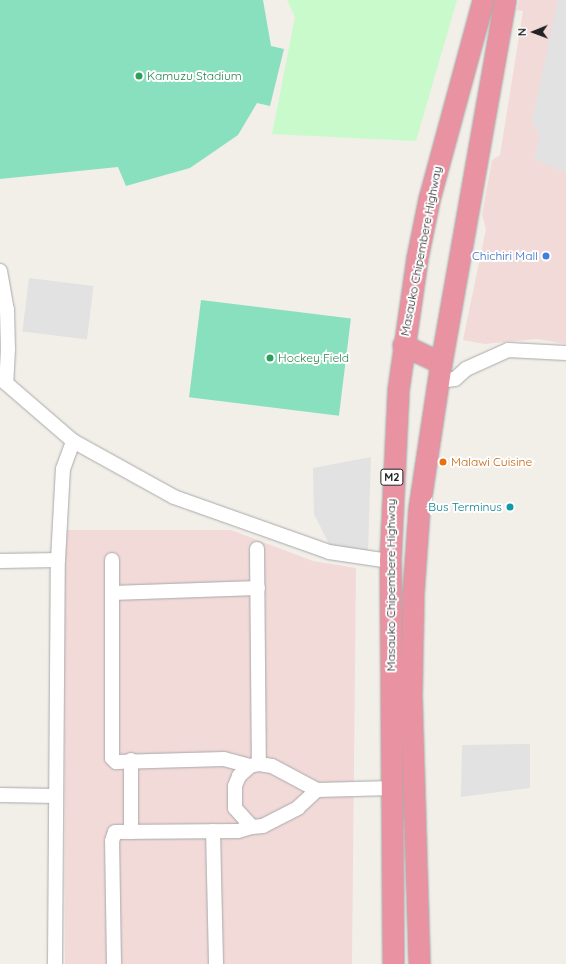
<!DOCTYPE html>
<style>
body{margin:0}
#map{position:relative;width:566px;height:964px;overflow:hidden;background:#f2efe9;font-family:Quicksand,sans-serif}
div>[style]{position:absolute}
.commercial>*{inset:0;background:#f2dad9}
.park>*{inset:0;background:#c8facc}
.pitch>*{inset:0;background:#88e0be;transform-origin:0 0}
.parking>*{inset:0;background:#e2e2e2;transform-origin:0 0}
.roads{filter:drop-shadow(0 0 1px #a9a9a9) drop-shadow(0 0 1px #a9a9a9)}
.minor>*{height:14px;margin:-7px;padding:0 7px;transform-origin:7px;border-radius:7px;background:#fff}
.highway>*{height:21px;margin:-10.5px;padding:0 10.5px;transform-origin:10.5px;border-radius:10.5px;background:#e892a2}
.dots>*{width:11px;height:11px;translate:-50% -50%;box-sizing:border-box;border:2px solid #fff;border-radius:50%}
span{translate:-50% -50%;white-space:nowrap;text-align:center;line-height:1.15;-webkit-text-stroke:4px #fff;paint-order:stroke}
.shield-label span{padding:1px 3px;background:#fff;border:1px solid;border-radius:3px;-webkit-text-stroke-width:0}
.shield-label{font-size:11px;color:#222;font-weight:700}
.leisure-label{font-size:12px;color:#27864d}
.left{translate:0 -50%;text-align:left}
.street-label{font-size:12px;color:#222}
.shop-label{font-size:12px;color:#366cbe}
.right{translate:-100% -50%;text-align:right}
.food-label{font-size:12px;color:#c56008}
.culture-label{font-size:12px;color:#0d838f}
.north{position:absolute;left:514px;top:12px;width:40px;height:40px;-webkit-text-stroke:3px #fff;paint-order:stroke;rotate:269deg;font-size:11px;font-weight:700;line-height:16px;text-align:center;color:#222}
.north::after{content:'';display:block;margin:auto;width:14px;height:18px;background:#222;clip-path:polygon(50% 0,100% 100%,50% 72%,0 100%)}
</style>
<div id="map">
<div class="commercial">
<div style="clip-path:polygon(519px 0,566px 0,566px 344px,537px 339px,485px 344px,463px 340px,486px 229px,482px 215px,492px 160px,500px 155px,523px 11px,517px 10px)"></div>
<div style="clip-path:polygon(64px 530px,231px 530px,313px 561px,356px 568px,352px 964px,65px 964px)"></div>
</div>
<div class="park">
<div style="clip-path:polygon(287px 0,457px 0,416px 141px,272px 134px,295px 17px)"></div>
</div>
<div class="pitch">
<div style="clip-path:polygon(0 0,263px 0,271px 46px,284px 49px,270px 106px,257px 103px,238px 135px,190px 168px,126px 186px,118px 167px,0 179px)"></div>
<div style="left:201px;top:300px;width:151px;height:98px;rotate:7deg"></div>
</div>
<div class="parking">
<div style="clip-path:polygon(558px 0,566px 0,566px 173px,534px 159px,540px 137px,532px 120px)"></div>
<div style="left:29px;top:278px;width:65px;height:54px;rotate:7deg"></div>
<div style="clip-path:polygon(371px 457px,368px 552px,331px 548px,314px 514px,313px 468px)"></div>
<div style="clip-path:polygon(530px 744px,530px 788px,461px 797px,462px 745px)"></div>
</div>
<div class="roads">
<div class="minor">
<div style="left:0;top:271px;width:39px;rotate:80deg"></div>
<div style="left:7px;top:309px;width:40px;rotate:88.6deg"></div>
<div style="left:8px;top:349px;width:34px;rotate:93deg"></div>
<div style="left:0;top:378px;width:96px;rotate:40.8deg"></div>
<div style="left:73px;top:441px;width:115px;rotate:29deg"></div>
<div style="left:174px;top:497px;width:164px;rotate:19.5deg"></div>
<div style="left:329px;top:552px;width:62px;rotate:8.4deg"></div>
<div style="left:438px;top:381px;width:17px;rotate:-7deg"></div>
<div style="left:455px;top:379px;width:15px;rotate:-42deg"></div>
<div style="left:466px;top:369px;width:46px;rotate:-24.3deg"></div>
<div style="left:508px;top:350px;width:58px;rotate:3deg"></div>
<div style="left:257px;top:549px;width:215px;rotate:89.5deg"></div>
<div style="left:112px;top:560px;width:198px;rotate:90deg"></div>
<div style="left:112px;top:758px;width:6px;rotate:45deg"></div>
<div style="left:116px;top:762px;width:108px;rotate:-1.6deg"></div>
<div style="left:224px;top:759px;width:27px;rotate:15deg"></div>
<div style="left:0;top:561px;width:58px;rotate:-1deg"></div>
<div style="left:112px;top:593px;width:146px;rotate:-2deg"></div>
<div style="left:131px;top:760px;width:72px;rotate:90deg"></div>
<div style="left:317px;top:790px;width:26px;rotate:137deg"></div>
<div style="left:298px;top:808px;width:39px;rotate:153deg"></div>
<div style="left:263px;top:826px;width:11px;rotate:175deg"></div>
<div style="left:252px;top:827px;width:25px;rotate:-132deg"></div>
<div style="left:235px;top:808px;width:22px;rotate:-90deg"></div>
<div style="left:235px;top:786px;width:11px;rotate:-68deg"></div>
<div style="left:239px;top:776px;width:15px;rotate:-42deg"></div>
<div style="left:250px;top:766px;width:9px;rotate:-13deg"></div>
<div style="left:259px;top:764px;width:13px;rotate:9deg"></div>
<div style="left:272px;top:766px;width:51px;rotate:28.1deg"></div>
<div style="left:317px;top:790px;width:76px;rotate:-1.5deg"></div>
<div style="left:0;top:795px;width:56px;rotate:1deg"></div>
<div style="left:213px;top:831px;width:133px;rotate:88.7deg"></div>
<div style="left:55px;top:964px;width:404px;rotate:-89.6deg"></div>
<div style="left:58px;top:560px;width:91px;rotate:-86.9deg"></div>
<div style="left:63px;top:469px;width:30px;rotate:-70deg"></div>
<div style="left:114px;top:964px;width:123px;rotate:-90.9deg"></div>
<div style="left:112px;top:841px;width:9px;rotate:-72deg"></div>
<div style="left:115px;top:832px;width:123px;rotate:-0.5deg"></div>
<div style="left:238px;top:831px;width:15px;rotate:-16deg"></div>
</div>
<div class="highway">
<div style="left:403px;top:345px;width:42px;rotate:25.3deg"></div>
<div style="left:393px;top:964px;width:403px;rotate:-90.4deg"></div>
<div style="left:390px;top:561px;width:171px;rotate:-87.3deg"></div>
<div style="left:398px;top:390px;width:133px;rotate:-81.8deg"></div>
<div style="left:417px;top:258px;width:60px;rotate:-78.5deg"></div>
<div style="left:429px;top:199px;width:206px;rotate:-74.8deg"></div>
<div style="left:419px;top:964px;width:267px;rotate:-91.7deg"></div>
<div style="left:411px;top:697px;width:104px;rotate:-88.9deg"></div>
<div style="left:413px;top:593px;width:85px;rotate:-86deg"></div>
<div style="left:419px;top:508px;width:147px;rotate:-81.4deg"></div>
<div style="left:441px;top:363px;width:369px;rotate:-80deg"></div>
</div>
</div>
<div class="dots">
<div style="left:139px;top:76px;background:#2e9e5b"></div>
<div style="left:546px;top:256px;background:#3f7fe0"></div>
<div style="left:270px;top:358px;background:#2e9e5b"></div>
<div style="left:443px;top:462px;background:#e8710a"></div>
<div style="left:510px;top:507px;background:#0f9aa8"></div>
</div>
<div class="shield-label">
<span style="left:392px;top:477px">M2</span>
</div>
<div class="leisure-label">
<span class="left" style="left:147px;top:76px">Kamuzu Stadium</span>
<span class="left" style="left:278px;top:358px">Hockey Field</span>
</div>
<div class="street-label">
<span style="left:421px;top:251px;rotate:-79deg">Masauko Chipembere Highway</span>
<span style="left:391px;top:585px;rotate:-90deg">Masauko Chipembere Highway</span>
</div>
<div class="shop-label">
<span class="right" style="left:538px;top:256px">Chichiri Mall</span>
</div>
<div class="food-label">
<span class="left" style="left:451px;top:462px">Malawi Cuisine</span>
</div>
<div class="culture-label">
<span class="right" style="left:502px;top:507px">Bus Terminus</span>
</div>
<div class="north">N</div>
</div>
